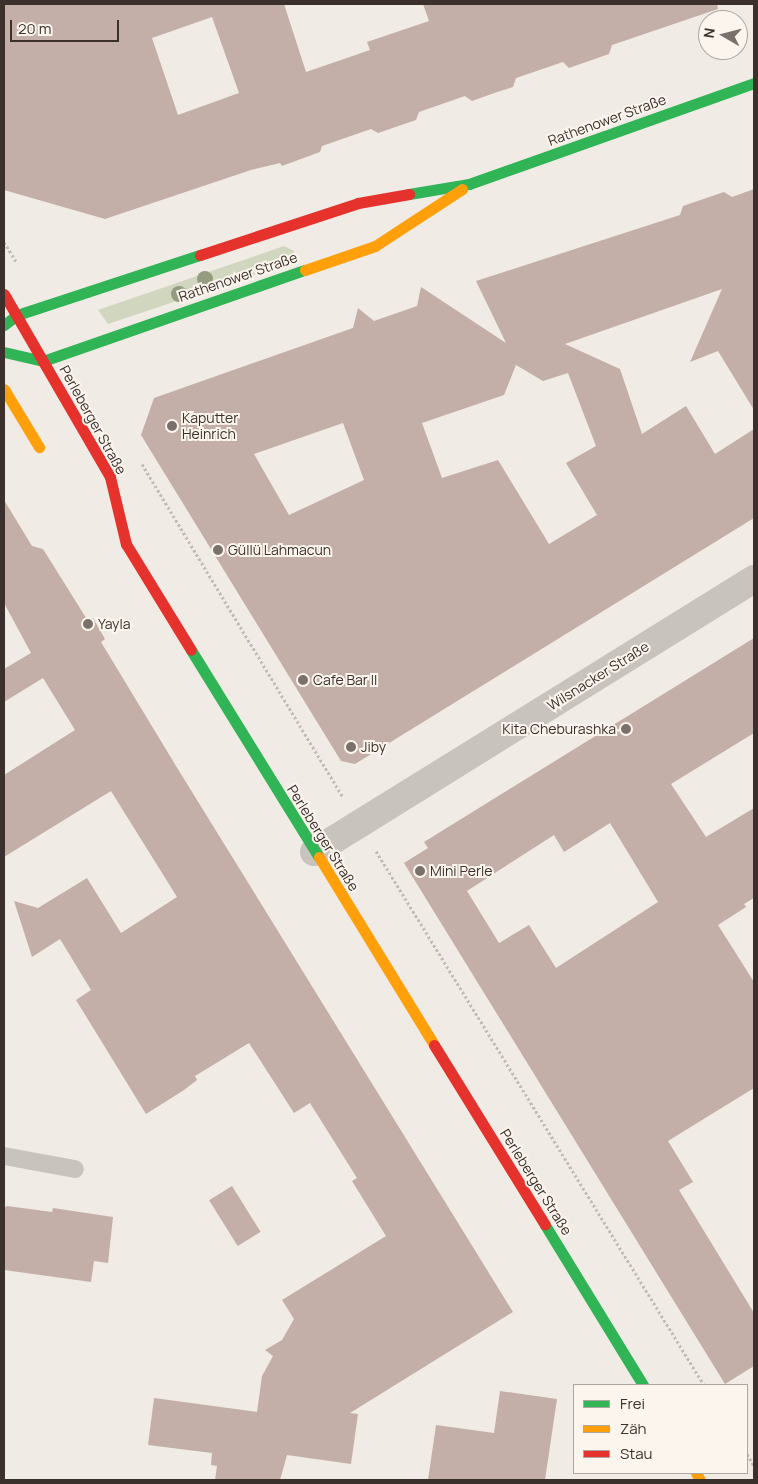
<!DOCTYPE html>
<meta charset="utf-8">
<style>
body{margin:0}
#map{position:relative;width:758px;height:1484px;overflow:hidden;background:#f0ebe5;font-family:Manrope,sans-serif}
div>[style]{position:absolute}
.green>*{inset:0;background:#d1d6bf}
.building>*{inset:0;background:#c3afa7;transform-origin:0 0}
.path>*{height:3px;margin-top:-1.5px;transform-origin:0;background:repeating-linear-gradient(90deg,#c2bbb6 0 2.5px,transparent 0 5px)}
.lane>*{height:18px;margin:-9px;padding:0 9px;transform-origin:9px;border-radius:9px;background:#c9c3be}
.street>*{height:28px;margin:-14px;padding:0 14px;transform-origin:14px;border-radius:14px;background:#c9c3be}
.fast>*{height:11px;margin:-5.5px;padding:0 5.5px;transform-origin:5.5px;border-radius:5.5px;background:#30b455}
.slow>*{height:11px;margin:-5.5px;padding:0 5.5px;transform-origin:5.5px;border-radius:5.5px;background:#ff9f0a}
.jam>*{height:11px;margin:-5.5px;padding:0 5.5px;transform-origin:5.5px;border-radius:5.5px;background:#e5322d}
.trees>*{width:16px;height:16px;margin:-8px;border-radius:50%;background:#959b80}
.dots>*{width:14px;height:14px;translate:-50% -50%;box-sizing:border-box;border:2px solid #fbf5ee;border-radius:50%}
span{translate:-50% -50%;white-space:nowrap;text-align:center;line-height:1.15;-webkit-text-stroke:4px #fbf5ee;paint-order:stroke}
.street-label{font-size:14px;color:#3b302b}
.poi-label{font-size:14px;color:#3b302b}
.left{translate:0 -50%;text-align:left}
.right{translate:-100% -50%;text-align:right}
.frame{position:absolute;inset:0;border:5px solid #3b302b;pointer-events:none}
.legend{position:absolute;left:573px;top:1384px;width:175px;height:90px;box-sizing:border-box;background:#fbf5ee;border:1px solid #aea6a0;margin:0;padding:6px 9px;list-style:none;font-size:15px;color:#3b302b}
.legend li{display:flex;align-items:center;gap:10px;height:25px}
.legend b{width:25px;border:1px solid #aea6a0}
.north{position:absolute;left:698px;top:10px;width:50px;height:50px;box-sizing:border-box;background:#fbf5ee;border:1px solid #aea6a0;border-radius:50%;rotate:278deg;font-size:14px;font-weight:700;line-height:20px;text-align:center;color:#3b302b}
.north::after{content:'';display:block;margin:auto;width:18px;height:22px;background:#7a716c;clip-path:polygon(50% 0,100% 100%,50% 72%,0 100%)}
.scale{position:absolute;left:10px;top:20px;width:109px;height:22px;box-sizing:border-box;border:2px solid #3b302b;border-top:0;padding-left:6px;font-size:15px;line-height:18px;white-space:nowrap;color:#3b302b;-webkit-text-stroke:4px #fbf5ee;paint-order:stroke}
</style>
<div id="map">
<div class="green">
<div style="clip-path:polygon(284px 246px,294px 251px,292px 262px,108px 324px,98px 310px)"></div>
</div>
<div class="building">
<div style="clip-path:polygon(evenodd,4px 4px,284px 4px,306px 72px,370px 50px,367px 42px,429px 21px,423px 4px,717px 4px,718px 9px,612px 45px,609px 54px,569px 68px,563px 62px,516px 78px,513px 87px,497px 92px,472px 101px,465px 96px,419px 112px,416px 120px,378px 133px,371px 129px,322px 146px,320px 152px,282px 166px,280px 163px,251px 170px,105px 219px,4px 190px,4px 4px,212px 17px,239px 93px,178px 115px,152px 38px,212px 17px)"></div>
<div style="clip-path:polygon(evenodd,754px 189px,754px 410px,718px 351px,690px 362px,722px 289px,565px 344px,620px 369px,642px 434px,686px 406px,715px 454px,754px 429px,754px 518px,355px 764px,341px 761px,141px 435px,154px 398px,353px 328px,358px 308px,374px 321px,417px 306px,421px 287px,506px 343px,476px 281px,680px 215px,683px 206px,724px 192px,732px 197px,754px 189px,516px 365px,543px 381px,568px 373px,596px 446px,566px 463px,597px 515px,549px 544px,498px 460px,442px 478px,422px 423px,504px 395px,516px 365px,754px 189px,343px 423px,364px 480px,289px 515px,254px 454px,343px 423px)"></div>
<div style="clip-path:polygon(4px 500px,32px 546px,43px 549px,88px 621px,93px 618px,105px 639px,101px 642px,176px 766px,513px 1312px,350px 1413px,358px 1414px,351px 1464px,287px 1455px,280px 1480px,215px 1480px,217px 1466px,211px 1465px,212px 1453px,148px 1445px,154px 1398px,257px 1412px,262px 1376px,273px 1356px,265px 1350px,282px 1340px,294px 1319px,282px 1300px,386px 1236px,352px 1181px,357px 1178px,310px 1103px,294px 1113px,249px 1043px,195px 1076px,197px 1080px,184px 1090px,146px 1114px,76px 1000px,91px 990px,60px 939px,32px 957px,14px 901px,38px 908px,87px 878px,121px 933px,177px 897px,111px 791px,4px 857px,4px 775px,75px 730px,43px 678px,4px 702px,4px 669px,31px 653px,4px 603px)"></div>
<div style="clip-path:polygon(evenodd,754px 638px,754px 733px,671px 784px,706px 837px,754px 808px,754px 898px,744px 904px,746px 907px,718px 925px,754px 982px,754px 1088px,668px 1141px,693px 1182px,679px 1190px,754px 1313px,754px 1366px,725px 1384px,404px 863px,428px 848px,424px 842px,754px 638px,610px 823px,658px 902px,556px 968px,529px 925px,499px 943px,467px 891px,554px 835px,564px 852px,610px 823px)"></div>
<div style="left:232px;top:1186px;width:54px;height:27px;rotate:58deg"></div>
<div style="clip-path:polygon(7px 1206px,52px 1212px,53px 1208px,113px 1217px,108px 1263px,94px 1261px,91px 1282px,4px 1270px,4px 1208px)"></div>
<div style="clip-path:polygon(500px 1391px,557px 1399px,545px 1480px,428px 1480px,436px 1425px,494px 1433px)"></div>
</div>
<div class="path">
<div style="left:4px;top:242px;width:25px;rotate:58deg"></div>
<div style="left:142px;top:464px;width:389px;rotate:58.9deg"></div>
<div style="left:376px;top:851px;width:627px;rotate:58.44deg"></div>
<div style="left:747px;top:1454px;width:14px;rotate:60deg"></div>
</div>
<div class="lane">
<div style="left:4px;top:1156px;width:72px;rotate:10.4deg"></div>
</div>
<div class="street">
<div style="left:314px;top:852px;width:518px;rotate:-31.82deg"></div>
</div>
<div class="fast">
<div style="left:409px;top:194px;width:61px;rotate:-9.5deg"></div>
<div style="left:469px;top:184px;width:302px;rotate:-19.5deg"></div>
<div style="left:4px;top:325px;width:16px;rotate:-38deg"></div>
<div style="left:17px;top:315px;width:193px;rotate:-18.2deg"></div>
<div style="left:4px;top:352px;width:40px;rotate:13deg"></div>
<div style="left:43px;top:361px;width:277px;rotate:-19.2deg"></div>
<div style="left:191px;top:650px;width:243px;rotate:58.3deg"></div>
<div style="left:545px;top:1225px;width:188px;rotate:58.5deg"></div>
</div>
<div class="slow">
<div style="left:305px;top:270px;width:74px;rotate:-18.9deg"></div>
<div style="left:375px;top:246px;width:104px;rotate:-33.2deg"></div>
<div style="left:4px;top:389px;width:68px;rotate:58.9deg"></div>
<div style="left:319px;top:857px;width:220px;rotate:58.5deg"></div>
<div style="left:696px;top:1473px;width:8px;rotate:60deg"></div>
</div>
<div class="jam">
<div style="left:200px;top:255px;width:166px;rotate:-18.2deg"></div>
<div style="left:358px;top:203px;width:52px;rotate:-10deg"></div>
<div style="left:4px;top:294px;width:211px;rotate:59.9deg"></div>
<div style="left:110px;top:477px;width:69px;rotate:76.6deg"></div>
<div style="left:126px;top:544px;width:124px;rotate:58.5deg"></div>
<div style="left:434px;top:1045px;width:211px;rotate:58.3deg"></div>
</div>
<div class="trees">
<div style="left:205px;top:279px"></div>
<div style="left:179px;top:294px"></div>
</div>
<div class="dots">
<div style="left:172px;top:426px;background:#7a716c"></div>
<div style="left:218px;top:550px;background:#7a716c"></div>
<div style="left:88px;top:624px;background:#7a716c"></div>
<div style="left:303px;top:680px;background:#7a716c"></div>
<div style="left:626px;top:729px;background:#7a716c"></div>
<div style="left:351px;top:747px;background:#7a716c"></div>
<div style="left:420px;top:871px;background:#7a716c"></div>
</div>
<div class="street-label">
<span style="left:607px;top:120px;rotate:-20deg">Rathenower Straße</span>
<span style="left:238px;top:277px;rotate:-19deg">Rathenower Straße</span>
<span style="left:93px;top:420px;rotate:61deg">Perleberger Straße</span>
<span style="left:598px;top:676px;rotate:-32deg">Wilsnacker Straße</span>
<span style="left:323px;top:838px;rotate:58deg">Perleberger Straße</span>
<span style="left:536px;top:1182px;rotate:58deg">Perleberger Straße</span>
</div>
<div class="poi-label">
<span class="left" style="left:182px;top:426px">Kaputter<br>Heinrich</span>
<span class="left" style="left:228px;top:550px">Güllü Lahmacun</span>
<span class="left" style="left:98px;top:624px">Yayla</span>
<span class="left" style="left:313px;top:680px">Cafe Bar II</span>
<span class="right" style="left:616px;top:729px">Kita Cheburashka</span>
<span class="left" style="left:361px;top:747px">Jiby</span>
<span class="left" style="left:430px;top:871px">Mini Perle</span>
</div>
<div class="frame"></div>
<ul class="legend">
<li><b style="height:6px;background:#30b455"></b>Frei</li>
<li><b style="height:6px;background:#ff9f0a"></b>Zäh</li>
<li><b style="height:6px;background:#e5322d"></b>Stau</li>
</ul>
<div class="north">N</div>
<div class="scale">20 m</div>
</div>
